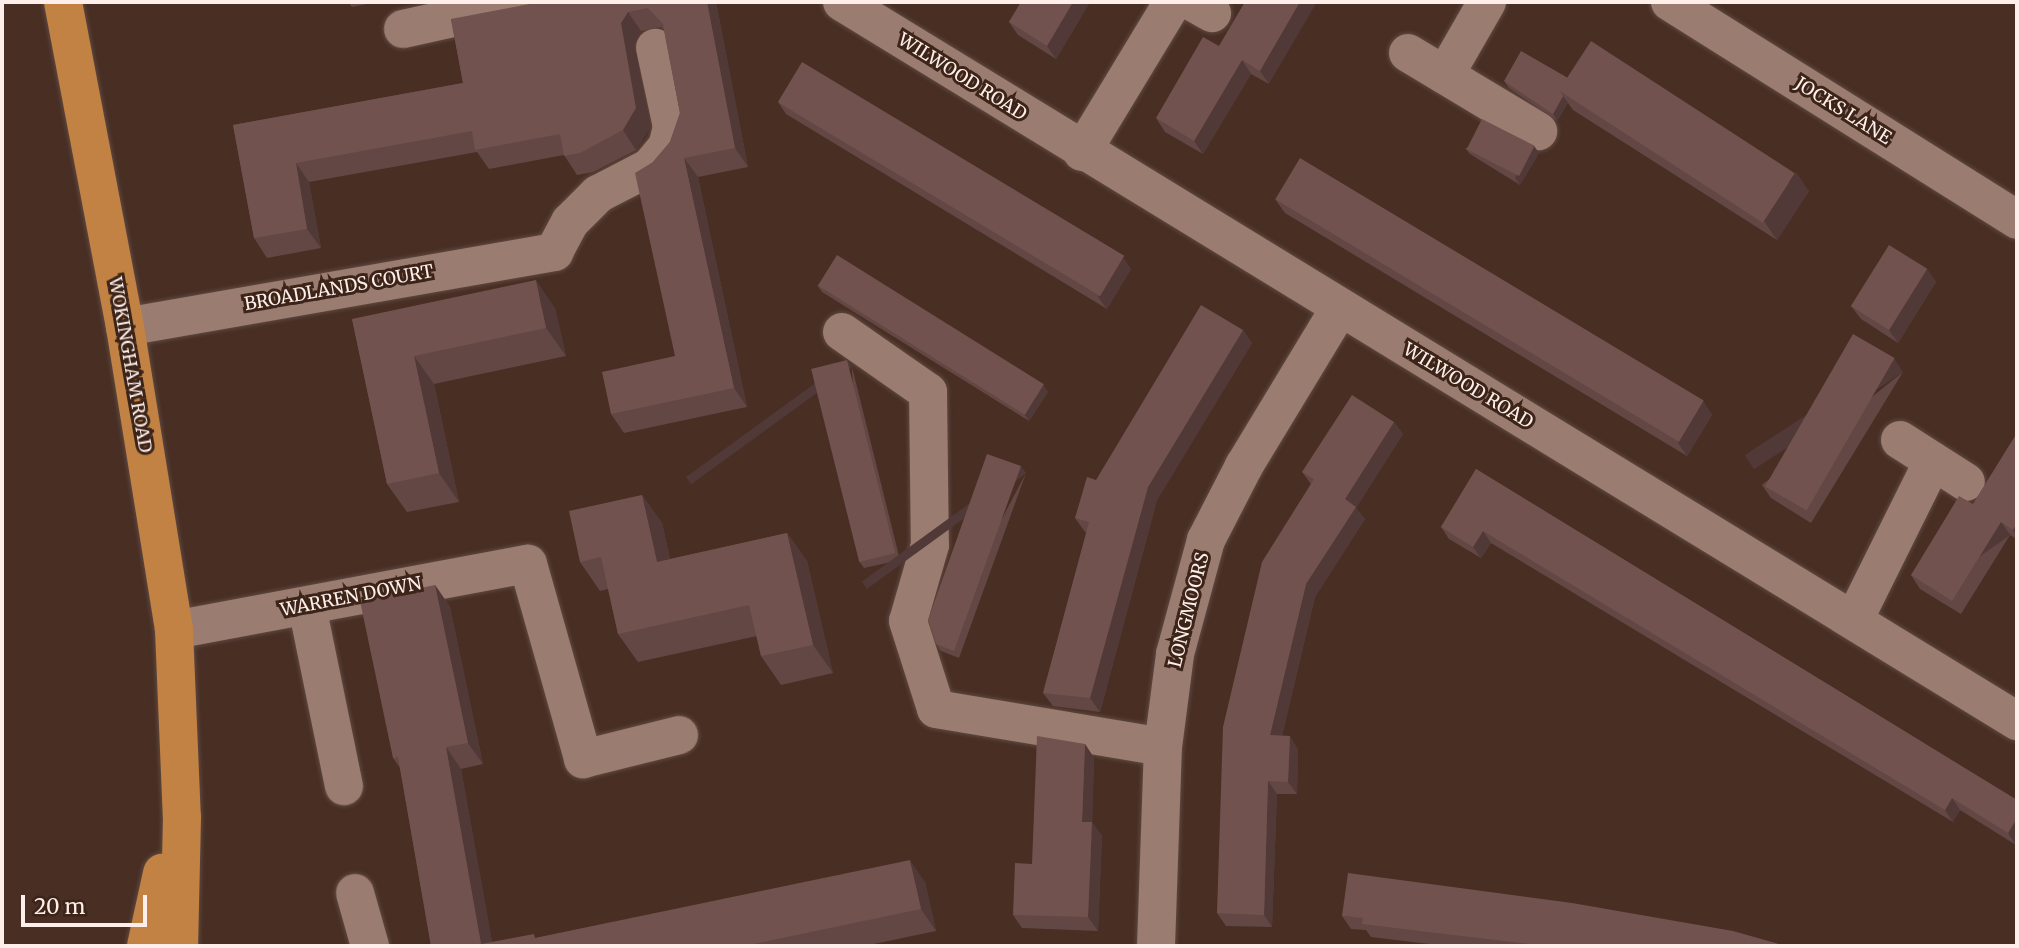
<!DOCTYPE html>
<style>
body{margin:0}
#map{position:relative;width:2019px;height:948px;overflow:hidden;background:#482e23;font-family:Merriweather,serif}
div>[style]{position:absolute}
.roads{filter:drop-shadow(0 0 2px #5f4941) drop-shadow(0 0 2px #5f4941)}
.minor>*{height:38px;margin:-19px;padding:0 19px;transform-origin:19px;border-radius:19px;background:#9b7c70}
.major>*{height:38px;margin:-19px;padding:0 19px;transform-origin:19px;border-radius:19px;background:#c18244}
.wall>*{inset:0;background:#624744}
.shaded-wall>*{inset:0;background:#503937;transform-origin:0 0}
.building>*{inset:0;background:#72524f;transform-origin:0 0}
span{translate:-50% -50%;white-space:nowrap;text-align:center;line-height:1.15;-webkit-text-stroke:6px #3d2419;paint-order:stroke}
.street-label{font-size:18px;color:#feefea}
.frame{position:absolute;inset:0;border:4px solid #feefea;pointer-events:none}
.scale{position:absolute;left:21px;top:895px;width:126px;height:32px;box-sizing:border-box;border:4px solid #feefea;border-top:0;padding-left:9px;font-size:21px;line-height:24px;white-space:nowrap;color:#feefea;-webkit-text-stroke:5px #3d2419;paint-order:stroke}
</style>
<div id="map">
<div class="roads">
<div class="minor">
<div style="left:842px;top:2px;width:1378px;rotate:31.46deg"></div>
<div style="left:1192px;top:2px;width:23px;rotate:29deg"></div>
<div style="left:1670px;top:2px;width:410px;rotate:32.1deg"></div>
<div style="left:403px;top:29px;width:125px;rotate:-12.5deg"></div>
<div style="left:1408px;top:53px;width:152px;rotate:31deg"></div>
<div style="left:1445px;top:75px;width:84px;rotate:-60.1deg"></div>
<div style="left:1082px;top:152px;width:175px;rotate:-58.8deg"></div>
<div style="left:125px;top:327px;width:436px;rotate:-9.9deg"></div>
<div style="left:554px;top:252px;width:34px;rotate:-62deg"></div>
<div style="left:570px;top:222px;width:40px;rotate:-45deg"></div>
<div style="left:598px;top:194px;width:59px;rotate:-27.4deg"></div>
<div style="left:650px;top:167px;width:26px;rotate:-50deg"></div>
<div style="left:667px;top:147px;width:21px;rotate:-76deg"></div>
<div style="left:672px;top:127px;width:81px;rotate:-102.1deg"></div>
<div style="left:842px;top:332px;width:105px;rotate:34.9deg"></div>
<div style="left:928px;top:392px;width:153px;rotate:89.3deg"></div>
<div style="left:930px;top:545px;width:79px;rotate:106.1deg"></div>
<div style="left:908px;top:621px;width:92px;rotate:72.3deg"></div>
<div style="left:936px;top:709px;width:230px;rotate:9.5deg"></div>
<div style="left:1900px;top:440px;width:78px;rotate:32.5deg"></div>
<div style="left:307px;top:606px;width:184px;rotate:78.4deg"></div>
<div style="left:1855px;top:618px;width:175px;rotate:-63.6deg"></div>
<div style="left:174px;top:630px;width:360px;rotate:-10.6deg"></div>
<div style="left:528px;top:564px;width:203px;rotate:74.2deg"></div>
<div style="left:583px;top:759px;width:99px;rotate:-14deg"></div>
<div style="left:355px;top:893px;width:55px;rotate:74.2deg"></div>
<div style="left:1156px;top:946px;width:199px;rotate:-88deg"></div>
<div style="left:1163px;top:747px;width:94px;rotate:-82.6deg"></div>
<div style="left:1175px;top:654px;width:118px;rotate:-74.8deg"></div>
<div style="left:1206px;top:540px;width:83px;rotate:-62.8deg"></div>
<div style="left:1244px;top:466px;width:184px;rotate:-58.8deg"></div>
</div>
<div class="major">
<div style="left:63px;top:2px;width:331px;rotate:79.2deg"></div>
<div style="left:125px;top:327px;width:307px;rotate:80.8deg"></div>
<div style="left:174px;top:630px;width:187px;rotate:87.6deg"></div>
<div style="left:182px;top:817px;width:129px;rotate:91.3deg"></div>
<div style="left:146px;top:946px;width:75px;rotate:-77.6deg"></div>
</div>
</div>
<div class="wall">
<div style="clip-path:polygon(348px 2px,376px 2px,352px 7px)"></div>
<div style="clip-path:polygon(716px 2px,748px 167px,698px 177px,747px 407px,624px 433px,611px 414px,675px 356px,653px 162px,670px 142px,680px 113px,664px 30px,661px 27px,641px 31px,634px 42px,650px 127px,636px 150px,593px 172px,577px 175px,564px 155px,489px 169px,477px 152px,309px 182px,321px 248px,267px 258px,254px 238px,233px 125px,463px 83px,451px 19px)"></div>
<div style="clip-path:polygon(1021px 2px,1090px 2px,1056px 59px,1018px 35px,1009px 22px)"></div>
<div style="clip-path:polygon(1245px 2px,1269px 84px,1251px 74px,1203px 154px,1165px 132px,1156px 118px,1219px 46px)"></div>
<div style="clip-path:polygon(1568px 78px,1809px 191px,1777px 240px,1573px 110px,1568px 103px,1557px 121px,1509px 88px,1504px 81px)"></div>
<div style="clip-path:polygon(778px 102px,1131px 269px,1107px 309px,786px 114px)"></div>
<div style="clip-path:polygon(1534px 146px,1539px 153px,1520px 185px,1470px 154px,1465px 148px)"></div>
<div style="clip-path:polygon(1275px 199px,1703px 401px,1712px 415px,1687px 456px,1285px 213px)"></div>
<div style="clip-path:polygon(1927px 269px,1936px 282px,1898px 343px,1861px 319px,1851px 306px)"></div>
<div style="clip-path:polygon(817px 285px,1043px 385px,1048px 392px,1029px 421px,822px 292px)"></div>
<div style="clip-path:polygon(555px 308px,566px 356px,434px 384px,459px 502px,407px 512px,387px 484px,352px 319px)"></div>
<div style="clip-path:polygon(1243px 330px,1252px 343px,1157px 500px,1100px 712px,1053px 706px,1043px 693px,1087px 532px,1085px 532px,1075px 518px,1096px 480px)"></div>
<div style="clip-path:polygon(852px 367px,900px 560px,864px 568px,859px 561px)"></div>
<div style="clip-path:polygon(1903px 372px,1811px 523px,1771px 498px,1762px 485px)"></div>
<div style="clip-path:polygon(1394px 422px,1403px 434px,1356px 508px,1365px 519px,1315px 597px,1282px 736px,1298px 749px,1297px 794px,1277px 794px,1272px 927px,1226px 926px,1217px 913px,1311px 484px,1302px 472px)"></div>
<div style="clip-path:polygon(2017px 433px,2017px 539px,2010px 535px,1961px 614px,1920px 589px,1911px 575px,1973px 504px)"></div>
<div style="clip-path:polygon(1476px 469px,2017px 800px,2016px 845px,1960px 810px,1953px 822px,1491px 543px,1481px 558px,1449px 539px,1441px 527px)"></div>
<div style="clip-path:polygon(1026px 473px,959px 658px,941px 651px,936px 644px)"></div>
<div style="clip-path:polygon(642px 495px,662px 523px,670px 559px,787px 533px,807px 561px,833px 673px,781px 685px,761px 656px,757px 636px,638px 662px,618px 634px,608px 589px,600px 591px,580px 562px)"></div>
<div style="clip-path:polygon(435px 585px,450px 607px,483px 764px,461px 769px,492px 942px,537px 938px,925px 882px,936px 931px,864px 946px,431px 946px,400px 768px,393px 758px)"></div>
<div style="clip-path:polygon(1085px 744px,1094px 758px,1092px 822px,1102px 836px,1098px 931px,1022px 928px,1013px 915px,1032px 864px)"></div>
<div style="clip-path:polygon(1342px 916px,1786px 946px,1446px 946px,1371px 937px,1366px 930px,1351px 929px)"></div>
</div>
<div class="shaded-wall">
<div style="clip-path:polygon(707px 2px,716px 2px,748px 167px,735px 148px)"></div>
<div style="clip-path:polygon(1073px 2px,1090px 2px,1056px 59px,1047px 46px)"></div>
<div style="clip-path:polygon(1300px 2px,1317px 2px,1269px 84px,1260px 71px)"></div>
<div style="clip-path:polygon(628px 12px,641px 31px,634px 42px,650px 127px,636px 150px,623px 130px,621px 23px)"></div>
<div style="clip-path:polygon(1242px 60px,1251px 74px,1203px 154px,1194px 141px)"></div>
<div style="clip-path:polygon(1563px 96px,1568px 103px,1557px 121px,1553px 114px)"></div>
<div style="clip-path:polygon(1534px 146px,1539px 153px,1520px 185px,1515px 178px)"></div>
<div style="clip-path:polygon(684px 158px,698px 177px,747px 407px,734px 388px)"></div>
<div style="clip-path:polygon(296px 163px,309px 182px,321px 248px,307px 229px)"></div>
<div style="clip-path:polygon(1796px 172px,1809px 191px,1777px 240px,1764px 221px)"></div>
<div style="clip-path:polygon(1123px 257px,1131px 269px,1107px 309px,1098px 297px)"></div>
<div style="clip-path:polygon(1927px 269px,1936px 282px,1898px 343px,1889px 330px)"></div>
<div style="clip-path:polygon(536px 280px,555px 308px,566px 356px,546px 328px)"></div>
<div style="clip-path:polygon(1243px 330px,1252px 343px,1157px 500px,1100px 712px,1090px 698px,1148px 487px)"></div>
<div style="clip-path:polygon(414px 356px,434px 384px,459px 502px,439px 473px)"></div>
<div style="left:1894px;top:358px;width:17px;height:178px;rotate:57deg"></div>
<div style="left:847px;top:360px;width:9px;height:199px;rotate:54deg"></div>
<div style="clip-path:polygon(1043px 385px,1048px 392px,1029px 421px,1024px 414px)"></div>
<div style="clip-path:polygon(1703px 401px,1712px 415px,1687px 456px,1678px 443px)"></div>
<div style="clip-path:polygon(1394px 422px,1403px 434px,1356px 508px,1365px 519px,1315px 597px,1279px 748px,1270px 735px,1306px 584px,1345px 499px)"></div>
<div style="left:1021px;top:466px;width:9px;height:197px;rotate:54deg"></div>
<div style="clip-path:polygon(642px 495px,662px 523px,677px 590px,657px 562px)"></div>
<div style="left:2001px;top:522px;width:16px;height:93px;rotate:55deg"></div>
<div style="clip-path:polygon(2017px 523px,2017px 535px,2013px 530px)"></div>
<div style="clip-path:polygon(1483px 531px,1491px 543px,1481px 558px,1473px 547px)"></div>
<div style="clip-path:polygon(787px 533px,807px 561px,833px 673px,813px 645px)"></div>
<div style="clip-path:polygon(435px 585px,450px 607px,483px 764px,468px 743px)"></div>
<div style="clip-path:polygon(1290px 736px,1298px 749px,1297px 794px,1288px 782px)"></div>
<div style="clip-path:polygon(1085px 744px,1094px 758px,1092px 835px,1082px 822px)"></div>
<div style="clip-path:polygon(446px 747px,461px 769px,493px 946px,481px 944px)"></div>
<div style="clip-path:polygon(1268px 781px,1277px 794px,1272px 927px,1264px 915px)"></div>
<div style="clip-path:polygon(1952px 798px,1960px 810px,1953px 822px,1945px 810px)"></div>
<div style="clip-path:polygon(2017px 818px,2017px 843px,2016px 845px,2008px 833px)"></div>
<div style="clip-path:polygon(1092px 822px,1102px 836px,1098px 931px,1088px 917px)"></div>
<div style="clip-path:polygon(910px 860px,925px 882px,936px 931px,921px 909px)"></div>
</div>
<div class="building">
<div style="clip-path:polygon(540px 2px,707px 2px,735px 148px,684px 158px,734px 388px,611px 414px,602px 372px,675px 356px,635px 173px,653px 162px,670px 142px,680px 113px,663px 24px,648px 8px,628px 12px,621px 23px,636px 108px,623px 130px,580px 153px,564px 156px,560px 134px,475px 150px,472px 131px,296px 163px,307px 229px,254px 238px,233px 125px,463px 83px,451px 19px)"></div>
<div style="clip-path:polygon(1021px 2px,1073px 2px,1047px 46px,1009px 22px)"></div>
<div style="clip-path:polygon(1245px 2px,1300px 2px,1260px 71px,1242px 60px,1194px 141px,1156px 118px,1203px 37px,1219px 46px)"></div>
<div style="left:1591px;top:41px;width:243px;height:59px;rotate:33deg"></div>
<div style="clip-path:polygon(1521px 51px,1568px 78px,1560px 91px,1563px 96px,1553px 114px,1504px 81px)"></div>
<div style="left:802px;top:62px;width:376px;height:47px;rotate:31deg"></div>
<div style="left:1482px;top:119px;width:59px;height:34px;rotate:27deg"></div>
<div style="left:1300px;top:158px;width:471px;height:48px;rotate:31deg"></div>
<div style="left:1889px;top:245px;width:45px;height:72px;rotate:32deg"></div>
<div style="left:837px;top:255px;width:244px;height:36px;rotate:32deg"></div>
<div style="clip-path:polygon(536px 280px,546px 328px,414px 356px,439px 473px,387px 484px,352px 319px)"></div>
<div style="clip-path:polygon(1201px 305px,1243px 330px,1148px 487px,1090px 698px,1043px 693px,1089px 522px,1075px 518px,1087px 477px,1096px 480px)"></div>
<div style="left:1853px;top:334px;width:48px;height:176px;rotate:30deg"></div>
<div style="left:847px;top:360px;width:199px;height:37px;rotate:76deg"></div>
<div style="clip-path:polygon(1352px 395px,1394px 422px,1345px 499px,1356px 507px,1306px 584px,1270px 735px,1290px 736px,1288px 782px,1268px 781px,1264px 915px,1217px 913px,1223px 727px,1262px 562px,1314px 479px,1302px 472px)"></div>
<div style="clip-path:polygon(2017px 433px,2017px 523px,2013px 530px,2001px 522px,1952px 601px,1911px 575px,1959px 496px,1973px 504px)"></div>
<div style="clip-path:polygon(987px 454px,1021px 466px,954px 651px,936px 644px,928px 620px)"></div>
<div style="clip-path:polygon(1476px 469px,2017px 800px,2017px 818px,2008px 833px,1952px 798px,1945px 810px,1483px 531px,1473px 547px,1441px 527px)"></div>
<div style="clip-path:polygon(642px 495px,657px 562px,787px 533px,813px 645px,761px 656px,749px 605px,618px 634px,601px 557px,580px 562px,569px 511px)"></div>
<div style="clip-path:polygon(435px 585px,468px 743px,446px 747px,481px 944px,534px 934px,535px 938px,910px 860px,921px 909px,744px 946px,431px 946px,398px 757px,393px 758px,360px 601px)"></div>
<div style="clip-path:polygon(1037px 736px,1085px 744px,1082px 822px,1092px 822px,1088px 917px,1013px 915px,1015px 863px,1032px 864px)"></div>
<div style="clip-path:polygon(1348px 873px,1572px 903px,1733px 931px,1786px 946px,1546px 946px,1362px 924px,1363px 918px,1342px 916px)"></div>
</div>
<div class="street-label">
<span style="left:962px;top:77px;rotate:32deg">WILWOOD ROAD</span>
<span style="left:1843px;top:111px;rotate:32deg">JOCKS LANE</span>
<span style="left:339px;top:288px;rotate:-10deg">BROADLANDS COURT</span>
<span style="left:130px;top:365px;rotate:80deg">WOKINGHAM ROAD</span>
<span style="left:1468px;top:386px;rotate:31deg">WILWOOD ROAD</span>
<span style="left:351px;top:597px;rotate:-11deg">WARREN DOWN</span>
<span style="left:1189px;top:610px;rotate:-76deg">LONGMOORS</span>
</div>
<div class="frame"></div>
<div class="scale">20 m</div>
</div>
